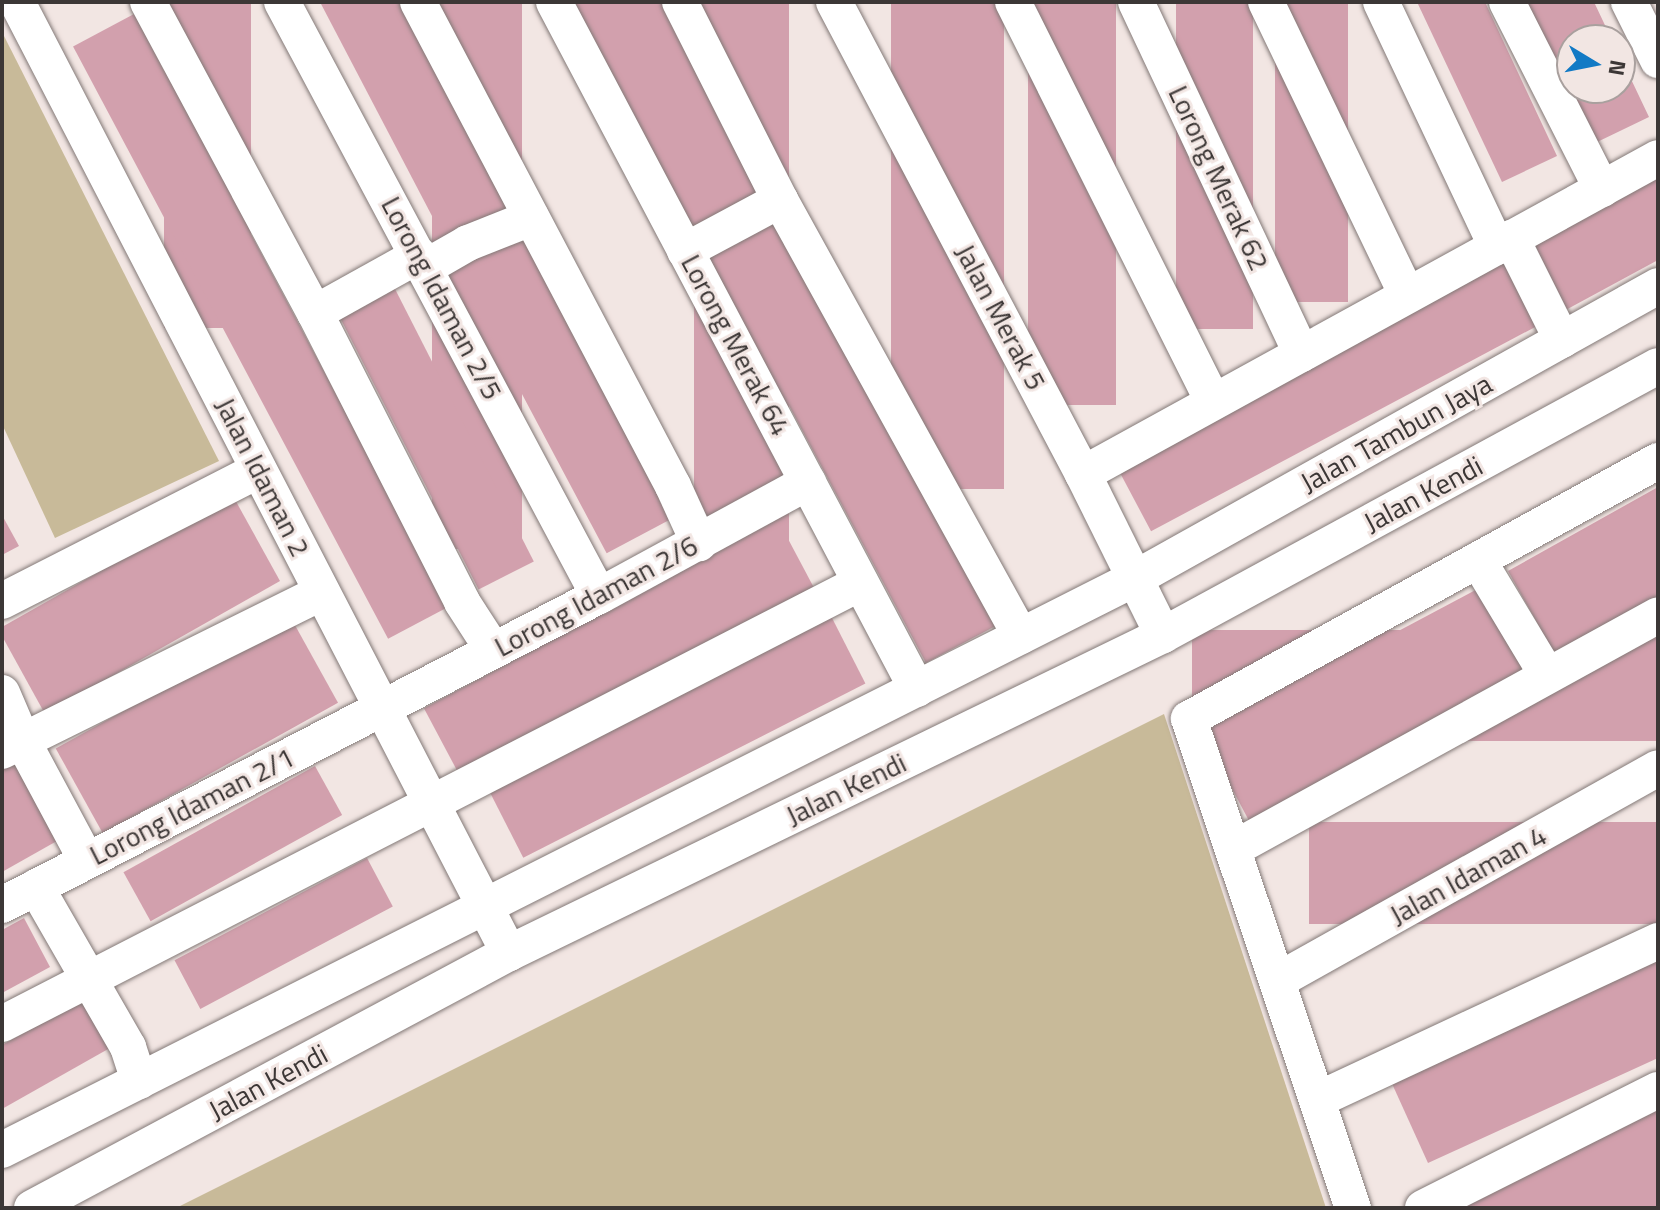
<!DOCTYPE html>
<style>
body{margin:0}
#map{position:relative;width:1660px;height:1210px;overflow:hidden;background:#f2e6e3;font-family:"Titillium Web",sans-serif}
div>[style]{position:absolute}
.green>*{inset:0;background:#c8ba99}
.building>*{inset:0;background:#d2a0ad;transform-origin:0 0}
.roads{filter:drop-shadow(0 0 2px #837977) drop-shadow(0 0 2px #837977)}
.minor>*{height:36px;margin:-18px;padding:0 18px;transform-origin:18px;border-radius:18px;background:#fff}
span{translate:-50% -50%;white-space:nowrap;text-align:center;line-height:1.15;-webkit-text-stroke:6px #f2e6e3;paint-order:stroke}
.street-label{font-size:28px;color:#3c3736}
.frame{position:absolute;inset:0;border:4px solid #3c3736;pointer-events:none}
.north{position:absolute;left:1556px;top:24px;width:80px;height:80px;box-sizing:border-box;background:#f2e6e3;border:2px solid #a9a09e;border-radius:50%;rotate:100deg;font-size:22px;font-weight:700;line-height:32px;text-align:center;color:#3c3736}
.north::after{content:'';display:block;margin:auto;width:28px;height:36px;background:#127ac5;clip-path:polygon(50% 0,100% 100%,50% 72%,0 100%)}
</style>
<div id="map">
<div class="green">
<div style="clip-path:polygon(2px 32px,219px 461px,55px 538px,2px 424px)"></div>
<div style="clip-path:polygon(1164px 714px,1326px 1208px,176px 1208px)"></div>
</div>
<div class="building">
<div style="left:164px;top:2px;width:87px;height:326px"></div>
<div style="clip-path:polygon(320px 2px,403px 2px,508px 203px,443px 237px)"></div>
<div style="left:432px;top:2px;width:90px;height:547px"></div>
<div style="clip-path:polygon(571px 2px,663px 2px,767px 198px,696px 236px)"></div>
<div style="left:694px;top:2px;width:95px;height:655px"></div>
<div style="left:891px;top:2px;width:113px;height:487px"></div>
<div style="left:1028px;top:2px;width:88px;height:403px"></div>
<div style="left:1176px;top:2px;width:77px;height:327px"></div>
<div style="left:1275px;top:2px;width:73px;height:300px"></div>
<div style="clip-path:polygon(1417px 2px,1485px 2px,1557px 156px,1502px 182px)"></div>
<div style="clip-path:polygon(1526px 2px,1594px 2px,1612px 40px,1572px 40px,1572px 88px,1620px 88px,1620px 56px,1649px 117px,1593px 144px)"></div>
<div style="left:134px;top:14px;width:671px;height:69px;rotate:62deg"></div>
<div style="clip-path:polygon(1658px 163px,1658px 260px,1562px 312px,1521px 238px)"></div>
<div style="left:781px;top:218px;width:461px;height:81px;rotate:62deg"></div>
<div style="left:527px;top:231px;width:322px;height:81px;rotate:62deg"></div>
<div style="left:1501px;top:250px;width:84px;height:441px;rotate:62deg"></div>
<div style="left:394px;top:287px;width:308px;height:62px;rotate:63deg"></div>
<div style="clip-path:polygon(1658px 487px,1658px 597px,1555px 655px,1508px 571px)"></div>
<div style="clip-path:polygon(233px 496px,280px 581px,45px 714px,2px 636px,2px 627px)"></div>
<div style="clip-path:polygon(2px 515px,19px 546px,2px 555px)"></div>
<div style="left:778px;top:520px;width:80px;height:401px;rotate:62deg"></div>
<div style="left:1485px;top:585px;width:97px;height:319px;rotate:62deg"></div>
<div style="left:830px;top:614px;width:78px;height:384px;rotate:63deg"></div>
<div style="left:291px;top:618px;width:97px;height:269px;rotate:61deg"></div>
<div style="left:1658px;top:630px;width:111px;height:466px;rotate:90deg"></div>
<div style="clip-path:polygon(17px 753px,64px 837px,2px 872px,2px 761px)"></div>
<div style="left:315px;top:766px;width:56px;height:219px;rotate:61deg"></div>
<div style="left:1658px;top:822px;width:102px;height:349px;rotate:90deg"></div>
<div style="left:367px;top:858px;width:55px;height:218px;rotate:62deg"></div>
<div style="clip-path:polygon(24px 918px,50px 967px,2px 993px,2px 930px)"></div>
<div style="clip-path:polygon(1658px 955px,1658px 1058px,1428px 1163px,1389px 1077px)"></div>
<div style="clip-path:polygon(90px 996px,117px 1044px,2px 1109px,2px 1045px)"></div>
<div style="clip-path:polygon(1658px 1108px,1658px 1208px,1440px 1208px)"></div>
</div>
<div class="roads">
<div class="minor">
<div style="left:17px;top:2px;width:1071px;rotate:62.65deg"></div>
<div style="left:148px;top:2px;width:353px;rotate:61.8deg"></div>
<div style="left:315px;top:313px;width:324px;rotate:63deg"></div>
<div style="left:462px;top:602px;width:57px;rotate:57.1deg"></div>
<div style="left:282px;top:2px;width:673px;rotate:61.91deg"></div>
<div style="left:418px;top:2px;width:547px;rotate:62.22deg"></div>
<div style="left:673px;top:486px;width:63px;rotate:65.5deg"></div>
<div style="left:554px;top:2px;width:777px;rotate:62.15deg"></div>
<div style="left:680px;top:2px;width:222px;rotate:63.2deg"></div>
<div style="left:780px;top:200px;width:498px;rotate:61.1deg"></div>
<div style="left:834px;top:2px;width:534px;rotate:62.19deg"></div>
<div style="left:1083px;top:474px;width:180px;rotate:63.6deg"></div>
<div style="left:1013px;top:2px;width:447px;rotate:63.4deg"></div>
<div style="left:1136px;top:2px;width:389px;rotate:64.8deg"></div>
<div style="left:1266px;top:2px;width:325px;rotate:64.3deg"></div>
<div style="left:1381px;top:2px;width:271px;rotate:64.7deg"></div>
<div style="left:1507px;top:2px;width:210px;rotate:63.1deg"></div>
<div style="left:1629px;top:2px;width:65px;rotate:63.4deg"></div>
<div style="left:1511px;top:238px;width:114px;rotate:63.4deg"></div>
<div style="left:685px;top:251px;width:108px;rotate:-28.2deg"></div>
<div style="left:426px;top:267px;width:48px;rotate:-29.7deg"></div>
<div style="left:468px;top:243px;width:68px;rotate:-21.6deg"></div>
<div style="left:315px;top:313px;width:119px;rotate:-29.1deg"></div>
<div style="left:1083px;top:474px;width:656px;rotate:-28.79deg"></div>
<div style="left:1478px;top:560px;width:134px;rotate:59deg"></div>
<div style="left:2px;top:601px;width:288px;rotate:-27deg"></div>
<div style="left:2px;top:693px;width:51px;rotate:66.9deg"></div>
<div style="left:22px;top:740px;width:137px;rotate:61.8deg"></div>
<div style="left:2px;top:751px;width:357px;rotate:-26.4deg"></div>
<div style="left:1233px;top:849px;width:485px;rotate:-28.8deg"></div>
<div style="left:36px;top:887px;width:185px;rotate:60.1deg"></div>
<div style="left:128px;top:1047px;width:36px;rotate:72deg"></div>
<div style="left:2px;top:905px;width:672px;rotate:-27.37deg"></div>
<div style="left:599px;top:596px;width:238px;rotate:-28.6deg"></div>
<div style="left:1277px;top:981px;width:436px;rotate:-29.2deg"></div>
<div style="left:2px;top:1024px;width:965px;rotate:-27.2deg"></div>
<div style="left:1317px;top:1100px;width:376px;rotate:-25deg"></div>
<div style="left:2px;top:1150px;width:1268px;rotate:-26.77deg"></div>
<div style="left:1134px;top:579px;width:600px;rotate:-29.21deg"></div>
<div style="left:32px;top:1208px;width:541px;rotate:-28.13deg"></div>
<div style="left:509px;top:953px;width:727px;rotate:-25.93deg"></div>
<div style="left:1163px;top:635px;width:563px;rotate:-28.52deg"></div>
<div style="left:1353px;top:1208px;width:516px;rotate:-108.54deg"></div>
<div style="left:1189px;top:719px;width:535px;rotate:-28.82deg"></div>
<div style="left:1423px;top:1208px;width:263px;rotate:-26.7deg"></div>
</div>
</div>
<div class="street-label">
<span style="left:1219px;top:178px;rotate:65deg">Lorong Merak 62</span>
<span style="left:442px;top:298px;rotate:62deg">Lorong Idaman 2/5</span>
<span style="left:1001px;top:317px;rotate:62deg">Jalan Merak 5</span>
<span style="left:736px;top:345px;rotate:62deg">Lorong Merak 64</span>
<span style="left:1396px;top:433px;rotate:-29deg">Jalan Tambun Jaya</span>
<span style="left:263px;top:477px;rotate:63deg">Jalan Idaman 2</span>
<span style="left:1423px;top:494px;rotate:-28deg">Jalan Kendi</span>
<span style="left:596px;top:596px;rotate:-28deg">Lorong Idaman 2/6</span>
<span style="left:846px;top:789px;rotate:-26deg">Jalan Kendi</span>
<span style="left:192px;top:806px;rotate:-27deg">Lorong Idaman 2/1</span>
<span style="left:1468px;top:875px;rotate:-29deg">Jalan Idaman 4</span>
<span style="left:268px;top:1082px;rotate:-28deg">Jalan Kendi</span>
</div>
<div class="frame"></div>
<div class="north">N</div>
</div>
